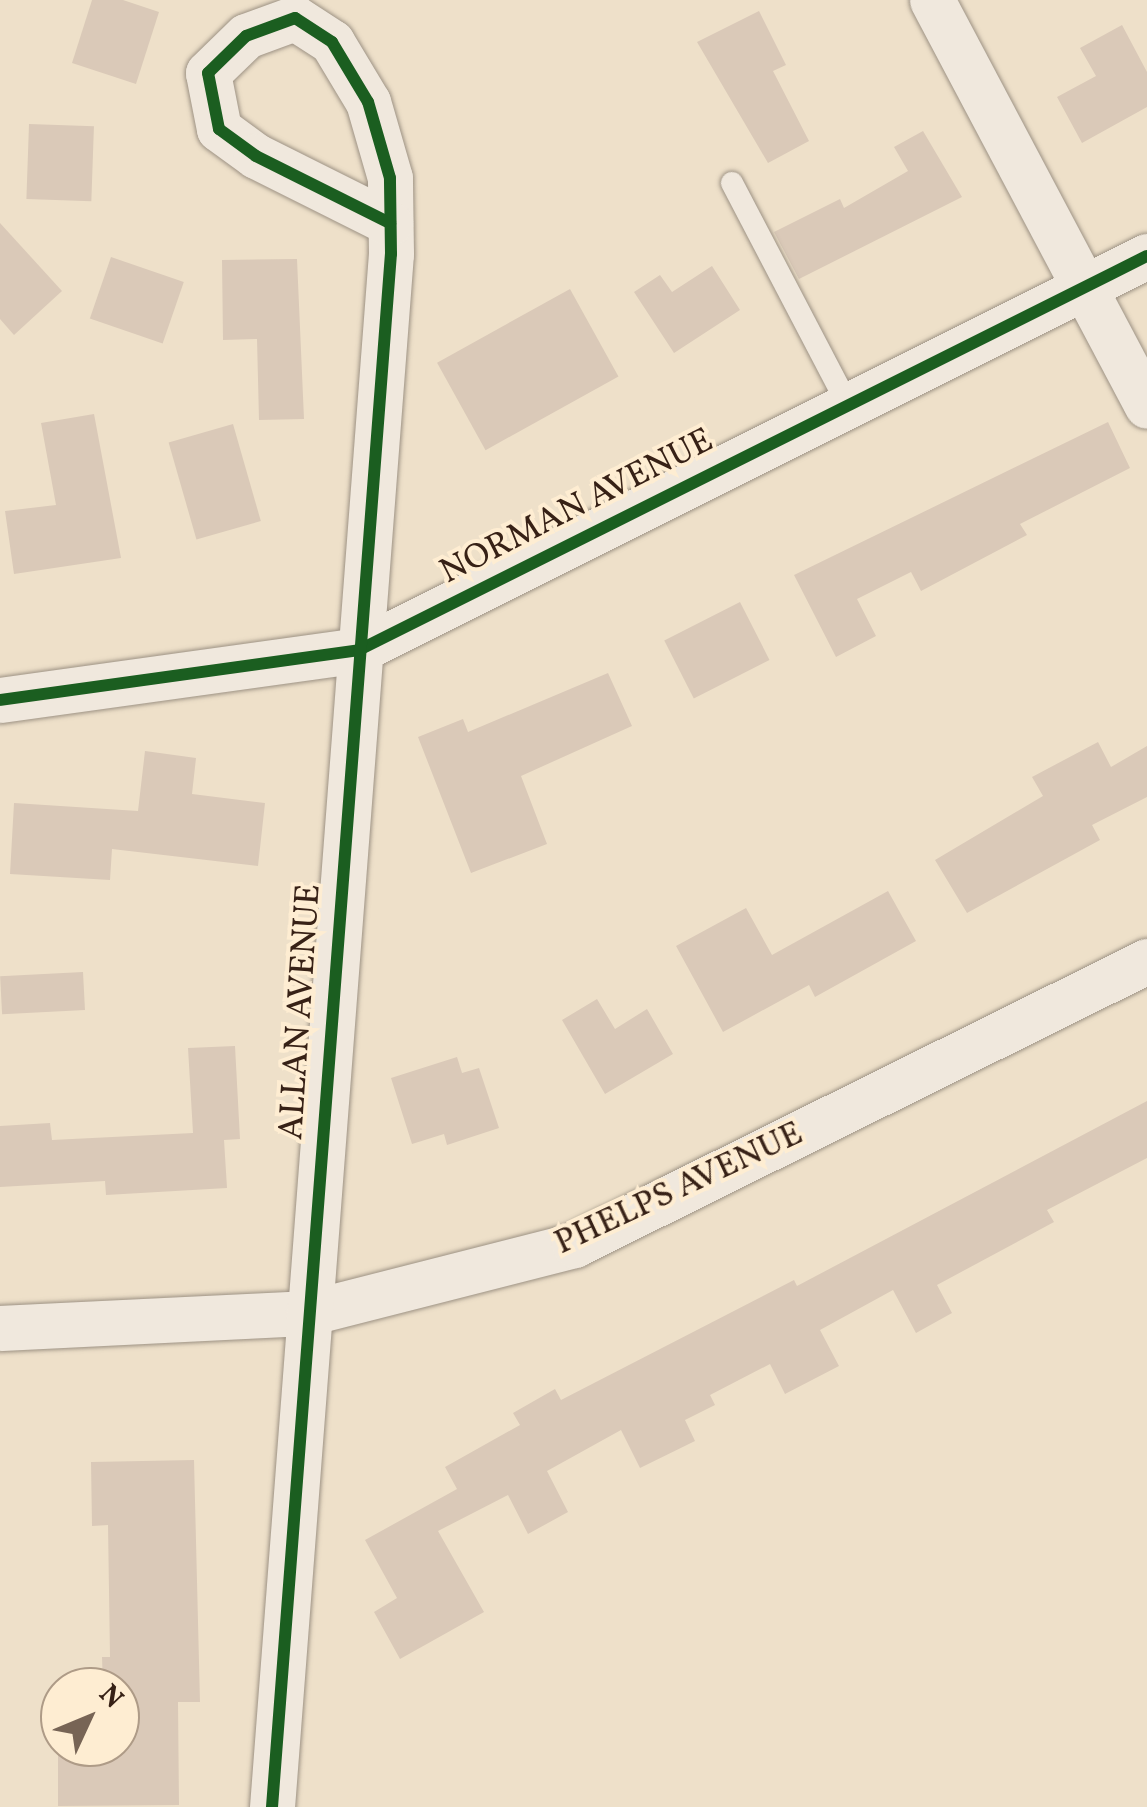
<!DOCTYPE html>
<style>
body{margin:0}
#map{position:relative;width:1147px;height:1807px;overflow:hidden;background:#eee0c9;font-family:Vollkorn,serif}
div>[style]{position:absolute}
.building>*{inset:0;background:#dac9b8;transform-origin:0 0}
.roads{filter:drop-shadow(0 0 2px #9d9284) drop-shadow(0 0 2px #9d9284)}
.lane>*{height:22px;margin:-11px;padding:0 11px;transform-origin:11px;border-radius:11px;background:#f0e8dd}
.street>*{height:45px;margin:-22.5px;padding:0 22.5px;transform-origin:22.5px;border-radius:22.5px;background:#f0e8dd}
.cycleway>*{height:12px;margin:-6px;padding:0 6px;transform-origin:6px;border-radius:6px;background:#1b5e20}
span{translate:-50% -50%;white-space:nowrap;text-align:center;line-height:1.15;-webkit-text-stroke:8px #feedd2;paint-order:stroke}
.street-label{font-size:35px;color:#372116}
.north{position:absolute;left:40px;top:1667px;width:100px;height:100px;box-sizing:border-box;background:#feedd2;border:2px solid #ae9b87;border-radius:50%;rotate:46deg;font-size:28px;font-weight:700;line-height:40px;text-align:center;color:#372116}
.north::after{content:'';display:block;margin:auto;width:35px;height:45px;background:#776455;clip-path:polygon(50% 0,100% 100%,50% 72%,0 100%)}
</style>
<div id="map">
<div class="building">
<div style="clip-path:polygon(92px 0,123px 0,159px 12px,136px 84px,72px 63px)"></div>
<div style="clip-path:polygon(759px 11px,786px 65px,773px 71px,809px 141px,768px 163px,697px 42px)"></div>
<div style="clip-path:polygon(1122px 25px,1147px 72px,1147px 107px,1082px 143px,1057px 97px,1096px 76px,1080px 48px)"></div>
<div style="left:29px;top:124px;width:65px;height:75px;rotate:2deg"></div>
<div style="clip-path:polygon(923px 131px,962px 197px,799px 279px,774px 232px,840px 199px,844px 208px,908px 171px,894px 147px)"></div>
<div style="clip-path:polygon(0 223px,62px 291px,14px 335px,0 319px)"></div>
<div style="left:111px;top:257px;width:77px;height:65px;rotate:19deg"></div>
<div style="clip-path:polygon(297px 259px,304px 419px,259px 420px,257px 339px,223px 340px,222px 260px)"></div>
<div style="clip-path:polygon(712px 266px,740px 310px,674px 353px,634px 292px,660px 275px,672px 292px)"></div>
<div style="left:570px;top:289px;width:100px;height:152px;rotate:61deg"></div>
<div style="clip-path:polygon(94px 414px,121px 558px,14px 574px,5px 511px,56px 505px,41px 423px)"></div>
<div style="clip-path:polygon(1108px 422px,1130px 468px,1020px 524px,1027px 535px,921px 591px,911px 572px,857px 599px,876px 636px,836px 657px,794px 575px)"></div>
<div style="left:233px;top:424px;width:101px;height:67px;rotate:74deg"></div>
<div style="left:740px;top:602px;width:65px;height:85px;rotate:63deg"></div>
<div style="clip-path:polygon(608px 673px,632px 726px,521px 776px,547px 844px,471px 873px,418px 737px,463px 719px,468px 732px)"></div>
<div style="clip-path:polygon(1098px 742px,1111px 767px,1147px 746px,1147px 797px,1092px 825px,1100px 840px,967px 913px,935px 860px,1043px 796px,1032px 777px)"></div>
<div style="clip-path:polygon(145px 751px,196px 758px,192px 794px,265px 803px,258px 866px,112px 849px,110px 880px,10px 874px,14px 803px,138px 811px)"></div>
<div style="clip-path:polygon(888px 891px,916px 941px,815px 997px,809px 985px,723px 1032px,676px 946px,746px 908px,772px 955px)"></div>
<div style="left:83px;top:972px;width:38px;height:83px;rotate:87deg"></div>
<div style="clip-path:polygon(597px 999px,615px 1029px,647px 1009px,673px 1054px,605px 1094px,562px 1020px)"></div>
<div style="clip-path:polygon(235px 1046px,240px 1139px,224px 1140px,227px 1188px,106px 1195px,105px 1181px,0 1187px,0 1126px,50px 1123px,52px 1140px,193px 1133px,188px 1048px)"></div>
<div style="clip-path:polygon(457px 1057px,462px 1073px,479px 1068px,499px 1128px,447px 1145px,444px 1134px,412px 1144px,391px 1078px)"></div>
<div style="clip-path:polygon(1147px 1101px,1147px 1158px,1047px 1210px,1054px 1222px,937px 1285px,952px 1313px,916px 1333px,893px 1290px,820px 1330px,839px 1366px,785px 1394px,770px 1364px,710px 1395px,715px 1405px,685px 1420px,695px 1441px,640px 1468px,621px 1430px,547px 1471px,568px 1512px,528px 1534px,508px 1495px,438px 1531px,484px 1612px,400px 1659px,374px 1612px,397px 1598px,365px 1540px,457px 1489px,445px 1467px,520px 1425px,513px 1413px,555px 1389px,561px 1400px,794px 1280px,797px 1286px)"></div>
<div style="clip-path:polygon(194px 1460px,200px 1702px,178px 1702px,179px 1805px,58px 1806px,58px 1747px,120px 1747px,120px 1687px,103px 1687px,102px 1657px,110px 1657px,108px 1525px,92px 1526px,91px 1462px)"></div>
</div>
<div class="roads">
<div class="lane">
<div style="left:732px;top:183px;width:250px;rotate:62.4deg"></div>
</div>
<div class="street">
<div style="left:932px;top:0;width:459px;rotate:62.1deg"></div>
<div style="left:0;top:700px;width:362px;rotate:-7.9deg"></div>
<div style="left:359px;top:650px;width:881px;rotate:-26.57deg"></div>
<div style="left:0;top:1328px;width:308px;rotate:-2.8deg"></div>
<div style="left:308px;top:1313px;width:275px;rotate:-14.3deg"></div>
<div style="left:574px;top:1245px;width:640px;rotate:-26.36deg"></div>
<div style="left:272px;top:1807px;width:1558px;rotate:-85.62deg"></div>
<div style="left:391px;top:254px;width:76px;rotate:-90.8deg"></div>
<div style="left:390px;top:178px;width:79px;rotate:-106.1deg"></div>
<div style="left:368px;top:102px;width:70px;rotate:-121deg"></div>
<div style="left:332px;top:42px;width:44px;rotate:-147deg"></div>
<div style="left:295px;top:18px;width:52px;rotate:159.8deg"></div>
<div style="left:246px;top:36px;width:53px;rotate:135.8deg"></div>
<div style="left:208px;top:73px;width:57px;rotate:78.9deg"></div>
<div style="left:219px;top:129px;width:46px;rotate:36.1deg"></div>
<div style="left:256px;top:156px;width:150px;rotate:26.6deg"></div>
</div>
</div>
<div class="cycleway">
<div style="left:0;top:700px;width:362px;rotate:-7.9deg"></div>
<div style="left:359px;top:650px;width:881px;rotate:-26.57deg"></div>
<div style="left:272px;top:1807px;width:1558px;rotate:-85.62deg"></div>
<div style="left:391px;top:254px;width:76px;rotate:-90.8deg"></div>
<div style="left:390px;top:178px;width:79px;rotate:-106.1deg"></div>
<div style="left:368px;top:102px;width:70px;rotate:-121deg"></div>
<div style="left:332px;top:42px;width:44px;rotate:-147deg"></div>
<div style="left:295px;top:18px;width:52px;rotate:159.8deg"></div>
<div style="left:246px;top:36px;width:53px;rotate:135.8deg"></div>
<div style="left:208px;top:73px;width:57px;rotate:78.9deg"></div>
<div style="left:219px;top:129px;width:46px;rotate:36.1deg"></div>
<div style="left:256px;top:156px;width:150px;rotate:26.6deg"></div>
</div>
<div class="street-label">
<span style="left:577px;top:507px;rotate:-27deg">NORMAN AVENUE</span>
<span style="left:301px;top:1012px;rotate:-86deg">ALLAN AVENUE</span>
<span style="left:679px;top:1189px;rotate:-25deg">PHELPS AVENUE</span>
</div>
<div class="north">N</div>
</div>
